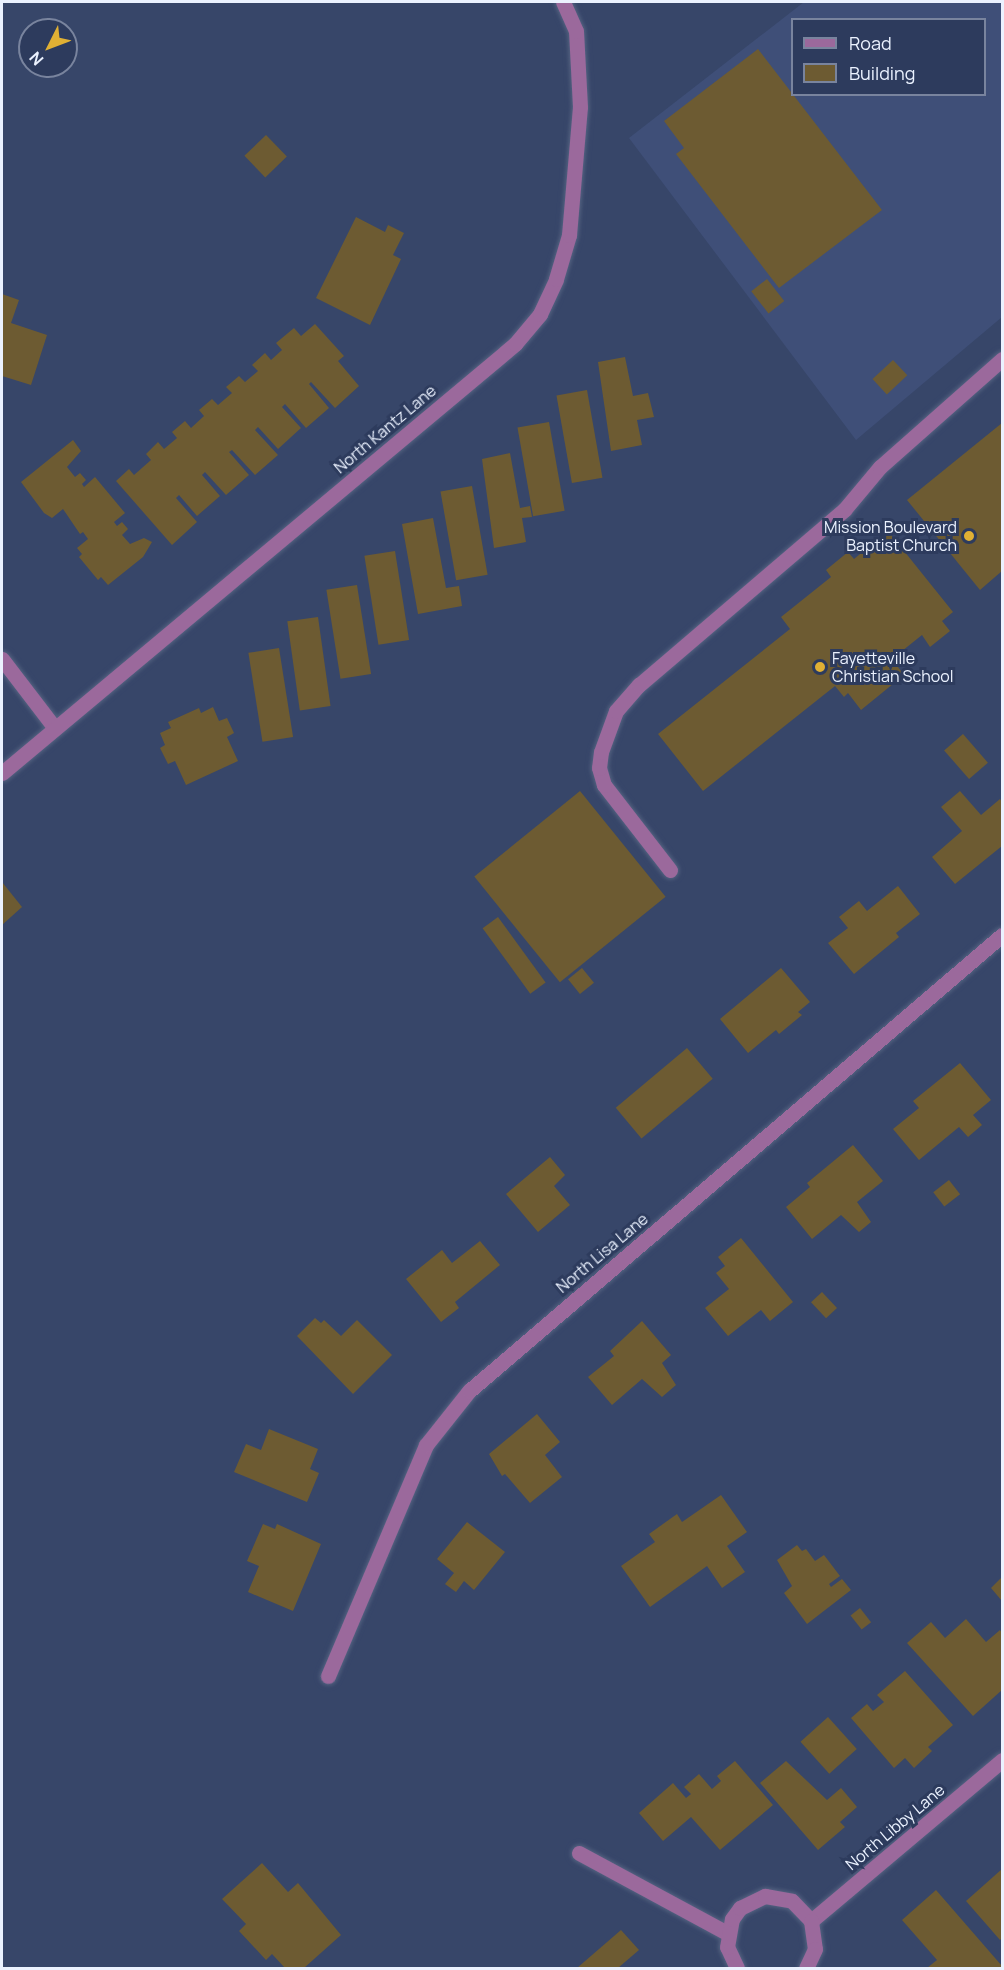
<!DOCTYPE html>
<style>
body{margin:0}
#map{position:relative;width:1004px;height:1970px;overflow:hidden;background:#374669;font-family:Manrope,sans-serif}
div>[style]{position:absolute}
.built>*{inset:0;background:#3f4f78}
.building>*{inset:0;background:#6d5b32;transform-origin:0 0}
.roads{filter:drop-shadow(0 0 2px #546281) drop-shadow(0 0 2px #546281)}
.lane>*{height:15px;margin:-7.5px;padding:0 7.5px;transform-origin:7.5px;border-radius:7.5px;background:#9b699c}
.street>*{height:15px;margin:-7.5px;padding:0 7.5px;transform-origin:7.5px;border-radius:7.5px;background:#9b699c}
.dots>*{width:16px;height:16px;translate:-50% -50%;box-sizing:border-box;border:3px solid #2d3b5d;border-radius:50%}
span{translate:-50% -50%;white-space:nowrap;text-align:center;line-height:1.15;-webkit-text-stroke:6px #2d3b5d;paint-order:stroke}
.street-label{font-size:16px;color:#ebf2ff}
.poi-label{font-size:16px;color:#ebf2ff}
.right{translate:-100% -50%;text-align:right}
.left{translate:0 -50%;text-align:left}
.frame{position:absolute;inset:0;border:3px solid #ebf2ff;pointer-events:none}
.legend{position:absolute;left:791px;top:18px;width:195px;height:78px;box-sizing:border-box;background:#2d3b5d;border:2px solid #79849e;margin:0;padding:8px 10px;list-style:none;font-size:18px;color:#ebf2ff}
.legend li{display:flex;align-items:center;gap:12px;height:30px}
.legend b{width:30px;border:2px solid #79849e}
.north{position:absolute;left:18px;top:18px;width:60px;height:60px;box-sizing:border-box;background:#2d3b5d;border:2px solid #79849e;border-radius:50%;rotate:228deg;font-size:16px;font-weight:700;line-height:24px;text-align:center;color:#ebf2ff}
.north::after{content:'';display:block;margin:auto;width:21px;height:27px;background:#e0b034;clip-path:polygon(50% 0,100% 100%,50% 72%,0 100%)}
</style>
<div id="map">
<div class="built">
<div style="clip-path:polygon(evenodd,804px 2px,1002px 2px,1002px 317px,856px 440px,629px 138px,804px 2px,792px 20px,984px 20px,984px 94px,792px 94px,792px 20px)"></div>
</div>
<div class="building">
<div style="clip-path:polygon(758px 49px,882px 210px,779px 288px,676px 154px,684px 148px,664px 121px)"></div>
<div style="left:266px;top:135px;width:30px;height:30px;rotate:46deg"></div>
<div style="clip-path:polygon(356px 217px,385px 232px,388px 225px,404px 233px,393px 255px,401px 259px,370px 325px,316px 298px)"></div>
<div style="left:767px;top:279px;width:28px;height:20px;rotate:52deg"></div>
<div style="clip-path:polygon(2px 294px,19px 300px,11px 323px,47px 335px,31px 385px,2px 376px)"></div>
<div style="clip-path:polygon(315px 324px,344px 356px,338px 361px,359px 386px,335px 408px,311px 382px,309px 384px,329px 408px,306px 428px,285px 404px,282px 407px,301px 428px,278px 449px,258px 427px,255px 430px,278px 455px,255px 475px,232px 450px,229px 452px,249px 475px,226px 495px,205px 472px,202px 475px,220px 496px,197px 516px,179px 495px,176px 498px,197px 522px,172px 545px,116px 481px,129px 469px,134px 475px,151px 460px,146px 454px,158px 442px,164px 449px,177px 438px,172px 432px,185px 421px,191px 428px,204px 416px,199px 410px,212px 399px,218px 405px,232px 393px,226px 387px,239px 376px,245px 382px,258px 371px,252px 365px,265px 353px,271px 360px,282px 350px,276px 343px,294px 328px,301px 336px)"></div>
<div style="clip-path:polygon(625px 357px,633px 396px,648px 393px,654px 417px,637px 420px,642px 445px,611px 451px,598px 362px)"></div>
<div style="left:893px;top:360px;width:21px;height:28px;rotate:47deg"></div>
<div style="left:587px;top:390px;width:89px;height:31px;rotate:80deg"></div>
<div style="left:549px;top:422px;width:90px;height:32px;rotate:80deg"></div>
<div style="clip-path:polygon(1002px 423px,1002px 571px,980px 590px,907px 500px)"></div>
<div style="clip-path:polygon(73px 440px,81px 451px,67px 467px,75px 477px,80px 473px,86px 480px,82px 484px,84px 487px,95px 477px,125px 513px,114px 522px,117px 526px,122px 522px,128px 529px,122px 535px,130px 544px,144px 538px,152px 542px,143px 557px,108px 585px,101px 577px,98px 580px,79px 557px,82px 554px,77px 548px,88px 539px,83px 532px,80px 534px,63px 509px,52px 518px,44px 513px,21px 482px)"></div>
<div style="clip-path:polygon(510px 453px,520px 508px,530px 506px,532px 517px,522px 518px,526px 542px,494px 548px,482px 459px)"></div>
<div style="left:472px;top:486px;width:90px;height:32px;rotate:80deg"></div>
<div style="clip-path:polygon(433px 518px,446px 588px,459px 586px,462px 606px,418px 614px,402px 524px)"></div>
<div style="clip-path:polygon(888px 531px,953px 612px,942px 621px,950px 631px,930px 647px,922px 635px,892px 659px,904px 675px,861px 710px,848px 693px,844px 697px,835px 686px,703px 791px,658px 734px,790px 629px,781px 617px,831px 577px,826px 570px,848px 552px,854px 559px)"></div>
<div style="left:395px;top:551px;width:90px;height:31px;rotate:81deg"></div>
<div style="left:357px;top:585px;width:90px;height:31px;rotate:81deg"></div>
<div style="left:318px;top:617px;width:90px;height:31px;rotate:82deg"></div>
<div style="left:279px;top:648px;width:90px;height:31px;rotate:81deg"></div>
<div style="clip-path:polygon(213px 707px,219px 721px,227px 718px,234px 733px,227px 737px,238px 761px,186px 785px,175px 761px,168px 764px,160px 748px,165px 745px,160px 733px,171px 728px,168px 722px,199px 708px,201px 713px)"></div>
<div style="left:963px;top:734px;width:38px;height:25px;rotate:49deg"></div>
<div style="left:580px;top:791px;width:136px;height:136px;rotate:51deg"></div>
<div style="clip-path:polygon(960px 791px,981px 815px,1000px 799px,1002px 802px,1002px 846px,955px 884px,932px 857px,962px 831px,941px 807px)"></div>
<div style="clip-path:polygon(2px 882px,22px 907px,2px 925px)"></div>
<div style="clip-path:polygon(898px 886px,920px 914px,896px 933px,899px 937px,854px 974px,828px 943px,848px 928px,839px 917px,859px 901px,867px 911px)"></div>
<div style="left:498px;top:917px;width:81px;height:19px;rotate:54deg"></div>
<div style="left:582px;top:968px;width:19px;height:18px;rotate:51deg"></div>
<div style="clip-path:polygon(781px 968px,810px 1002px,798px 1012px,802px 1015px,779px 1034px,776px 1030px,748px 1053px,720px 1019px)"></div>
<div style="left:687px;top:1048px;width:40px;height:93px;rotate:50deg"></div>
<div style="clip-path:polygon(960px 1063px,991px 1100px,973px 1115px,982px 1125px,968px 1137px,959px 1127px,919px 1160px,893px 1129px,919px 1108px,913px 1101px)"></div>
<div style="clip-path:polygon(853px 1145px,883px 1181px,857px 1202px,871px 1222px,859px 1232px,841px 1215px,812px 1239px,786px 1207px,810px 1187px,807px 1183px)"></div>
<div style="clip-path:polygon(550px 1157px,565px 1175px,554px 1186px,570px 1205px,538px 1232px,506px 1194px)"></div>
<div style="left:949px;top:1180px;width:18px;height:20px;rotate:52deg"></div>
<div style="clip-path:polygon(741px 1238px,793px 1302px,770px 1321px,761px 1310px,728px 1336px,705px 1308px,729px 1289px,716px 1273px,725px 1266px,718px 1257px)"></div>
<div style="clip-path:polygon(480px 1241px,500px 1265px,455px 1302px,459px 1308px,441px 1322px,406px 1279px,442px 1250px,452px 1263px)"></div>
<div style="left:822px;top:1292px;width:22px;height:15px;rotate:47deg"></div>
<div style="clip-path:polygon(315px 1318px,321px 1323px,324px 1320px,341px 1336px,357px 1320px,392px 1355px,353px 1394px,297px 1336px)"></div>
<div style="clip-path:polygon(642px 1321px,671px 1355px,662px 1363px,676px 1385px,662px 1397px,642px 1379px,612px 1405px,588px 1377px,614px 1356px,610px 1351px)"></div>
<div style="clip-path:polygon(537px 1414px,560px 1442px,545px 1455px,562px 1477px,530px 1503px,505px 1474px,502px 1476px,489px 1454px)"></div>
<div style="clip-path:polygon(269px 1429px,318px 1449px,310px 1469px,319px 1473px,307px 1502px,234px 1472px,246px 1444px,261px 1450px)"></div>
<div style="clip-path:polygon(721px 1495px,747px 1532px,727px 1546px,745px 1572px,722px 1588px,707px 1566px,650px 1607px,621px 1566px,655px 1542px,649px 1534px,677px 1514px,682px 1522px)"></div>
<div style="clip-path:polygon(467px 1522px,505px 1552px,474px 1590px,464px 1581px,456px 1592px,445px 1584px,454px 1573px,437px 1559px)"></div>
<div style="clip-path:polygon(263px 1524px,275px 1529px,277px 1524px,321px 1544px,293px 1611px,248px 1592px,259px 1566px,247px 1561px)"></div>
<div style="clip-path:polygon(797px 1545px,802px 1551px,806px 1549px,815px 1561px,824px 1555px,840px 1576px,829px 1584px,831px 1587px,842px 1579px,851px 1590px,807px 1624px,784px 1593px,792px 1586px,777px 1560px)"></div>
<div style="clip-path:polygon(1002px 1577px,1002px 1601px,991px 1588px)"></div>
<div style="left:860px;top:1608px;width:18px;height:12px;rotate:52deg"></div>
<div style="clip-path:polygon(966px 1619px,986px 1642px,1000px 1630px,1002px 1633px,1002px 1690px,973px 1716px,907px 1643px,931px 1622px,945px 1638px)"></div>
<div style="clip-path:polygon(905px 1671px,953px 1725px,928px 1747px,932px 1751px,914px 1768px,905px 1758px,894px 1768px,851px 1718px,867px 1704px,873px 1711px,884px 1702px,877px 1695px)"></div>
<div style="left:828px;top:1717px;width:43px;height:37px;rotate:48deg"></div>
<div style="clip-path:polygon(735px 1761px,773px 1805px,720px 1850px,691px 1817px,663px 1841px,639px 1813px,673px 1783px,686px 1798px,691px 1794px,684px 1787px,699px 1774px,712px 1789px,721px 1781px,717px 1776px)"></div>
<div style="clip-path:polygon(786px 1761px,827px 1800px,841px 1788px,857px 1807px,840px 1822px,845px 1827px,818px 1850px,760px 1783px)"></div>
<div style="clip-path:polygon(262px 1863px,288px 1892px,298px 1883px,341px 1935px,304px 1968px,285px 1968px,272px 1954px,266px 1960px,239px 1931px,246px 1924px,222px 1899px)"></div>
<div style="clip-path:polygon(1002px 1869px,1002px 1938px,1000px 1940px,966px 1901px)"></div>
<div style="clip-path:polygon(936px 1890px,1002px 1966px,1002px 1968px,927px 1968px,937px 1960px,902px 1920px)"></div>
<div style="clip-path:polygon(621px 1930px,639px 1950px,618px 1968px,577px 1968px)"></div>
</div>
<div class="roads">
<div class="lane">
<div style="left:670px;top:870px;width:108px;rotate:-127.8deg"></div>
<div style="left:604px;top:785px;width:18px;rotate:-106deg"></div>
<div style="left:599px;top:768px;width:16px;rotate:-83deg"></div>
<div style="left:601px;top:752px;width:44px;rotate:-69.9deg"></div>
<div style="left:616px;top:711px;width:35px;rotate:-49deg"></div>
<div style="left:639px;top:685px;width:270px;rotate:-40.5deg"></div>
<div style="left:844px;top:510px;width:56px;rotate:-50.1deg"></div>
<div style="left:880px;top:467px;width:163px;rotate:-41.5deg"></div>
</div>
<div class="street">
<div style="left:2px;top:659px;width:86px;rotate:52.6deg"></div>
<div style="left:2px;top:773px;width:669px;rotate:-39.9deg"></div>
<div style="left:515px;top:344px;width:39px;rotate:-50deg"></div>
<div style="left:540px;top:314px;width:38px;rotate:-65deg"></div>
<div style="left:556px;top:279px;width:46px;rotate:-73.5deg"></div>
<div style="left:569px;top:235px;width:128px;rotate:-85.1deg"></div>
<div style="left:580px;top:107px;width:76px;rotate:-93deg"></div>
<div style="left:576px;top:31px;width:32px;rotate:-114deg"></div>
<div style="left:328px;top:1676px;width:251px;rotate:-67deg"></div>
<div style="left:426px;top:1445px;width:69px;rotate:-51.5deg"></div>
<div style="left:469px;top:1391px;width:701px;rotate:-40.55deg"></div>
<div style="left:579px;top:1853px;width:168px;rotate:28.4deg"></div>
<div style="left:811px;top:1921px;width:250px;rotate:-40.1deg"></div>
<div style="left:737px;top:1968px;width:23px;rotate:-115deg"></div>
<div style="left:727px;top:1947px;width:28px;rotate:-80deg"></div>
<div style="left:732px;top:1919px;width:14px;rotate:-54deg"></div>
<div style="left:740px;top:1908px;width:28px;rotate:-26deg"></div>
<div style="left:765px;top:1896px;width:27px;rotate:10deg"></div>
<div style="left:792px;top:1901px;width:28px;rotate:46deg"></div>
<div style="left:811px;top:1921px;width:28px;rotate:82deg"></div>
<div style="left:815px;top:1949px;width:21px;rotate:115deg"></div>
</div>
</div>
<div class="dots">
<div style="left:969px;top:536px;background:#e0b034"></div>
<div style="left:820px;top:667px;background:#e0b034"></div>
</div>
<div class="street-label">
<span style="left:385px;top:429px;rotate:-40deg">North Kantz Lane</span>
<span style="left:602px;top:1253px;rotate:-40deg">North Lisa Lane</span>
<span style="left:895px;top:1827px;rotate:-40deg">North Libby Lane</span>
</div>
<div class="poi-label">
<span class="right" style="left:957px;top:536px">Mission Boulevard<br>Baptist Church</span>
<span class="left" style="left:832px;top:667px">Fayetteville<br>Christian School</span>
</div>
<div class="frame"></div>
<ul class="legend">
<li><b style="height:8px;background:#9b699c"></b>Road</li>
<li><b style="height:16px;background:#6d5b32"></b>Building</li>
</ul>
<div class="north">N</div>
</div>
